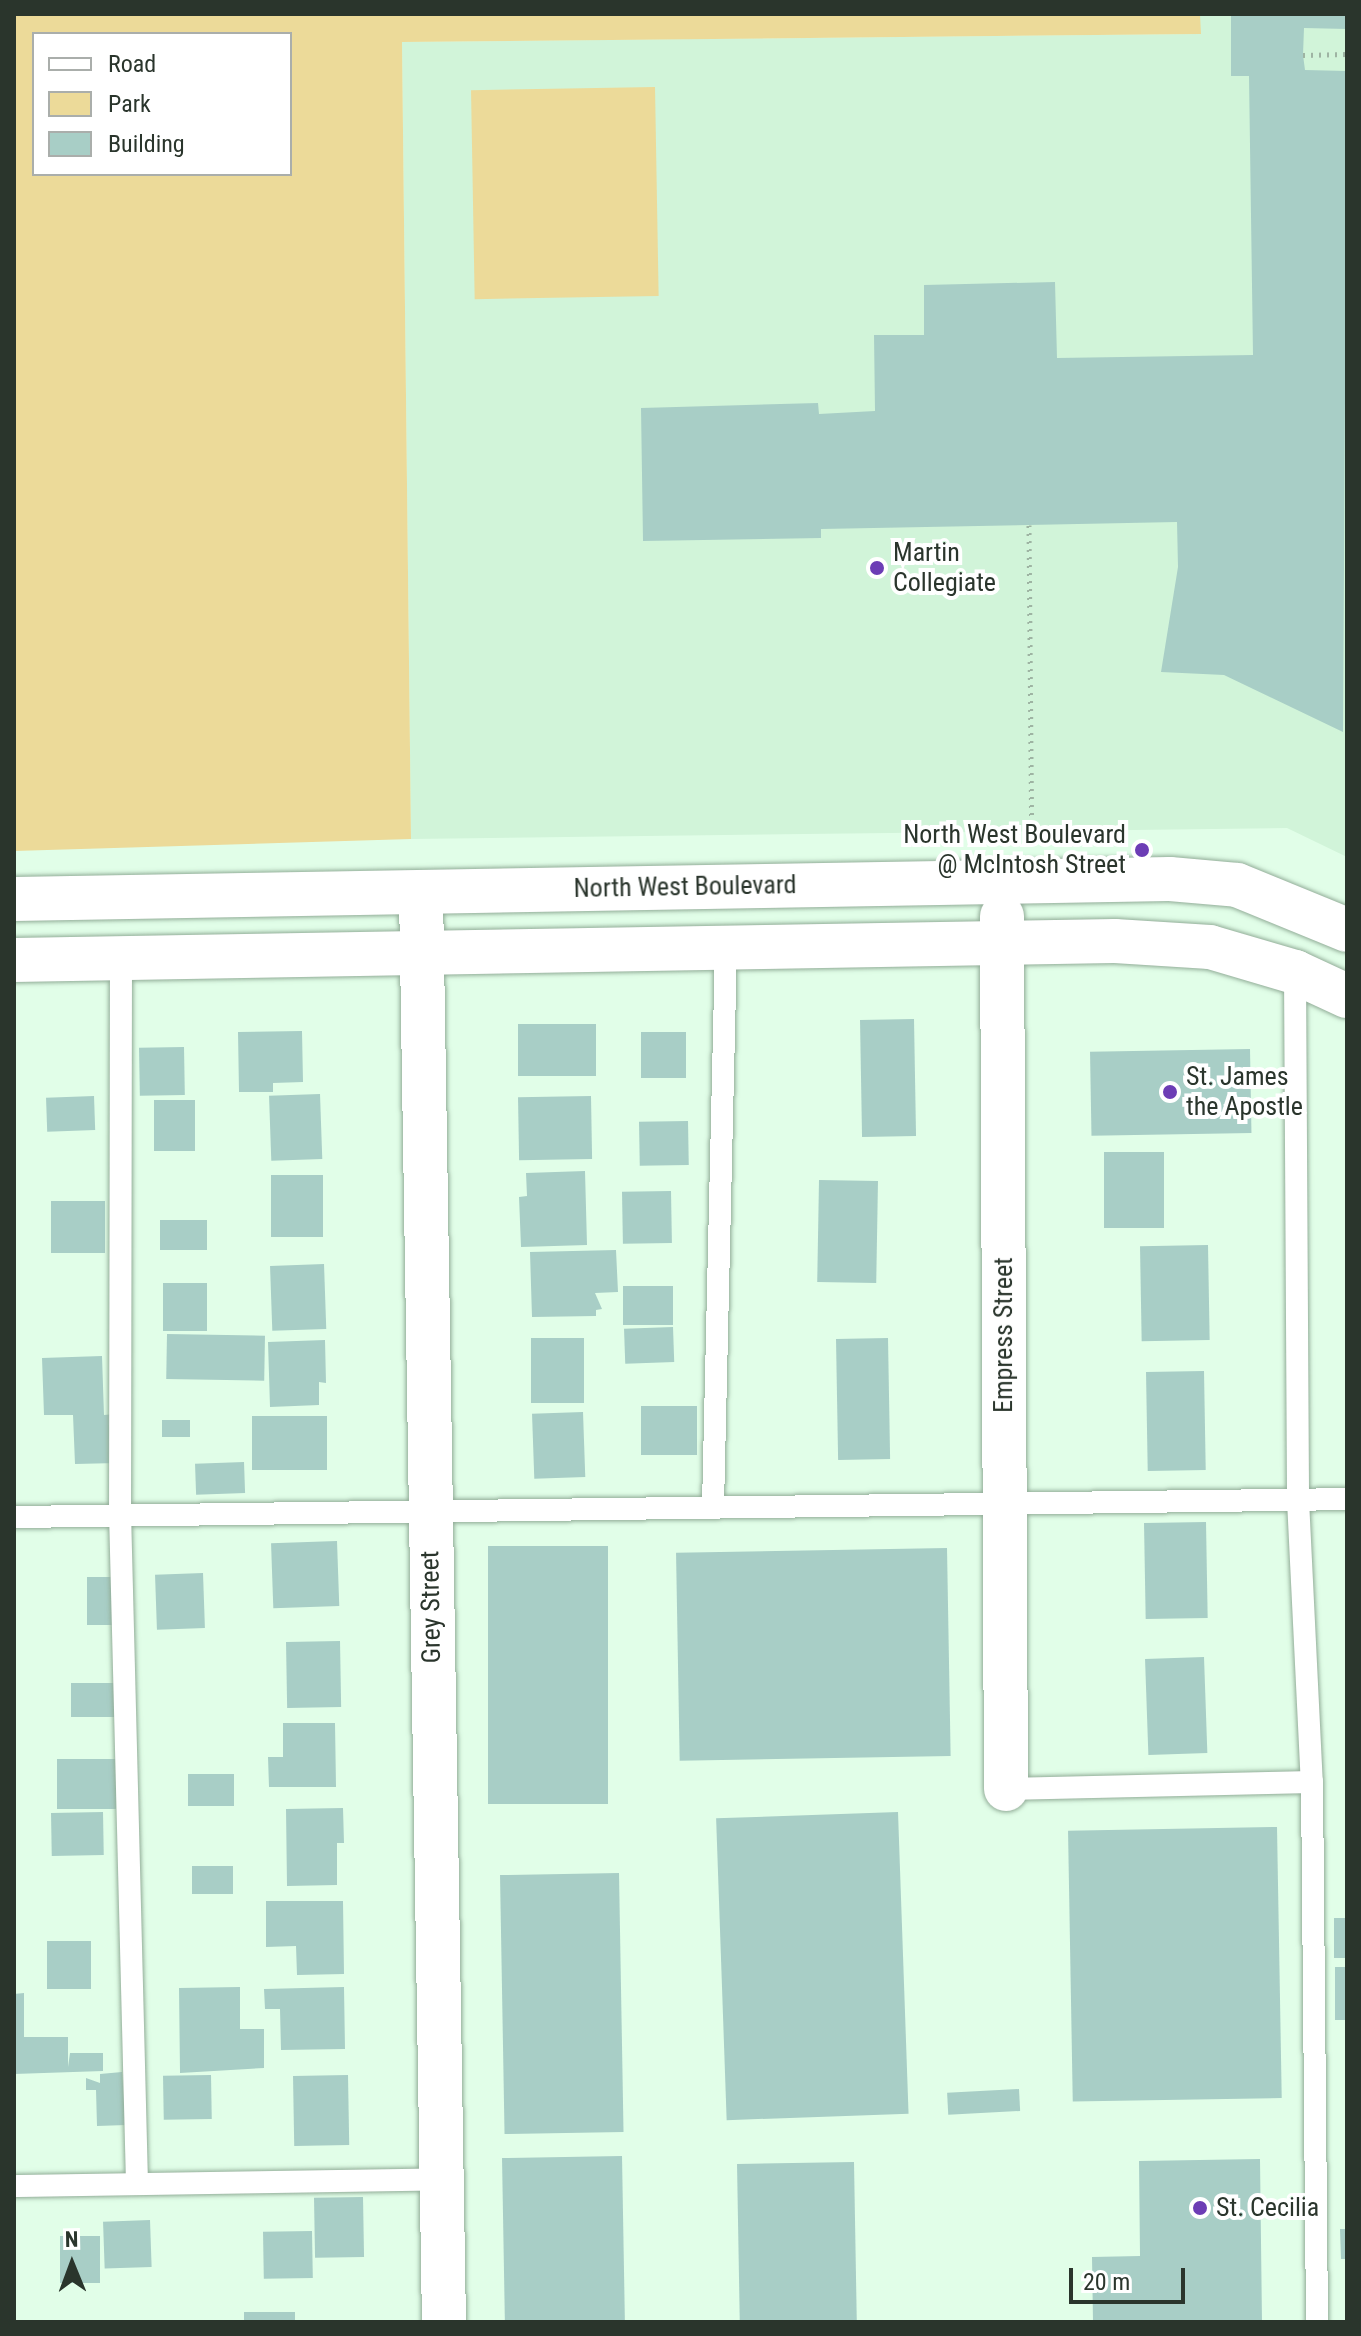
<!DOCTYPE html>
<style>
body{margin:0}
#map{position:relative;width:1361px;height:2336px;overflow:hidden;background:#e1fee8;font-family:"Roboto Condensed",sans-serif}
div>[style]{position:absolute}
.built>*{inset:0;background:#d1f4d9}
.green>*{inset:0;background:#ecda99;transform-origin:0 0}
.building>*{inset:0;background:#a8cec6;transform-origin:0 0}
.path>*{height:5px;margin-top:-2.5px;transform-origin:0;background:repeating-linear-gradient(90deg,#9eb4a3 0 2px,transparent 0 8px)}
.roads{filter:drop-shadow(0 0 2px #92ad98) drop-shadow(0 0 2px #92ad98)}
.service>*{height:22px;margin:-11px;padding:0 11px;transform-origin:11px;border-radius:11px;background:#fff}
.minor>*{height:44px;margin:-22px;padding:0 22px;transform-origin:22px;border-radius:22px;background:#fff}
.dots>*{width:22px;height:22px;translate:-50% -50%;box-sizing:border-box;border:4px solid #fff;border-radius:50%}
span{translate:-50% -50%;white-space:nowrap;text-align:center;line-height:1.15;-webkit-text-stroke:8px #fff;paint-order:stroke}
.poi-label{font-size:26px;color:#2a352c}
.left{translate:0 -50%;text-align:left}
.right{translate:-100% -50%;text-align:right}
.street-label{font-size:26px;color:#2a352c}
.frame{position:absolute;inset:0;border:16px solid #2a352c;pointer-events:none}
.legend{position:absolute;left:32px;top:32px;width:260px;height:144px;box-sizing:border-box;background:#fff;border:2px solid #aaaeab;margin:0;padding:10px 14px;list-style:none;font-size:24px;color:#2a352c}
.legend li{display:flex;align-items:center;gap:16px;height:40px}
.legend b{width:40px;border:2px solid #aaaeab}
.north{position:absolute;left:32px;top:2224px;width:80px;height:80px;-webkit-text-stroke:6px #fff;paint-order:stroke;rotate:359deg;font-size:22px;font-weight:700;line-height:32px;text-align:center;color:#2a352c}
.north::after{content:'';display:block;margin:auto;width:28px;height:36px;background:#2a352c;clip-path:polygon(50% 0,100% 100%,50% 72%,0 100%)}
.scale{position:absolute;left:1069px;top:2268px;width:116px;height:36px;box-sizing:border-box;border:4px solid #2a352c;border-top:0;padding-left:10px;font-size:24px;line-height:28px;white-space:nowrap;color:#2a352c;-webkit-text-stroke:6px #fff;paint-order:stroke}
</style>
<div id="map">
<div class="built">
<div style="clip-path:polygon(1200px 14px,1347px 14px,1347px 857px,1287px 828px,411px 839px,402px 42px,1200px 34px)"></div>
</div>
<div class="green">
<div style="clip-path:polygon(evenodd,14px 14px,1200px 14px,1201px 34px,402px 42px,411px 839px,14px 851px,14px 14px,34px 34px,290px 34px,290px 174px,34px 174px,34px 34px)"></div>
<div style="left:655px;top:87px;width:209px;height:184px;rotate:89deg"></div>
</div>
<div class="building">
<div style="clip-path:polygon(1231px 14px,1347px 14px,1347px 29px,1304px 28px,1303px 55px,1305px 70px,1347px 71px,1343px 732px,1224px 675px,1161px 672px,1178px 567px,1177px 522px,821px 529px,821px 538px,643px 541px,641px 408px,818px 403px,819px 414px,875px 411px,874px 335px,924px 335px,924px 285px,1055px 282px,1057px 358px,1253px 355px,1249px 76px,1231px 76px)"></div>
<div style="left:914px;top:1019px;width:117px;height:54px;rotate:89deg"></div>
<div style="left:596px;top:1024px;width:52px;height:78px;rotate:90deg"></div>
<div style="clip-path:polygon(302px 1031px,303px 1082px,273px 1083px,273px 1092px,239px 1092px,238px 1032px)"></div>
<div style="left:641px;top:1032px;width:45px;height:46px"></div>
<div style="left:184px;top:1047px;width:48px;height:45px;rotate:89deg"></div>
<div style="left:1250px;top:1049px;width:84px;height:160px;rotate:89deg"></div>
<div style="left:320px;top:1094px;width:65px;height:51px;rotate:88deg"></div>
<div style="left:94px;top:1096px;width:34px;height:48px;rotate:88deg"></div>
<div style="left:591px;top:1096px;width:63px;height:73px;rotate:89deg"></div>
<div style="left:154px;top:1100px;width:41px;height:51px"></div>
<div style="left:688px;top:1121px;width:44px;height:49px;rotate:89deg"></div>
<div style="left:1164px;top:1152px;width:76px;height:60px;rotate:90deg"></div>
<div style="clip-path:polygon(585px 1171px,587px 1245px,521px 1247px,519px 1197px,527px 1196px,526px 1173px)"></div>
<div style="left:271px;top:1175px;width:52px;height:62px"></div>
<div style="left:819px;top:1180px;width:59px;height:102px;rotate:1deg"></div>
<div style="left:671px;top:1191px;width:52px;height:49px;rotate:89deg"></div>
<div style="left:105px;top:1201px;width:52px;height:54px;rotate:90deg"></div>
<div style="left:160px;top:1220px;width:47px;height:30px"></div>
<div style="left:1208px;top:1245px;width:95px;height:68px;rotate:89deg"></div>
<div style="clip-path:polygon(616px 1250px,618px 1292px,595px 1293px,602px 1309px,596px 1310px,596px 1316px,532px 1317px,530px 1252px)"></div>
<div style="left:324px;top:1264px;width:65px;height:54px;rotate:88deg"></div>
<div style="left:207px;top:1283px;width:48px;height:44px;rotate:90deg"></div>
<div style="left:623px;top:1286px;width:50px;height:39px"></div>
<div style="left:673px;top:1327px;width:35px;height:49px;rotate:88deg"></div>
<div style="left:167px;top:1334px;width:98px;height:45px;rotate:1deg"></div>
<div style="left:531px;top:1338px;width:53px;height:65px"></div>
<div style="left:888px;top:1338px;width:121px;height:52px;rotate:89deg"></div>
<div style="clip-path:polygon(325px 1340px,326px 1383px,319px 1382px,319px 1405px,270px 1407px,268px 1342px)"></div>
<div style="clip-path:polygon(102px 1356px,104px 1415px,115px 1414px,117px 1463px,75px 1464px,73px 1415px,44px 1415px,42px 1358px)"></div>
<div style="left:1204px;top:1371px;width:99px;height:58px;rotate:89deg"></div>
<div style="left:641px;top:1406px;width:56px;height:49px"></div>
<div style="left:583px;top:1412px;width:65px;height:51px;rotate:88deg"></div>
<div style="left:327px;top:1416px;width:54px;height:75px;rotate:90deg"></div>
<div style="left:162px;top:1420px;width:28px;height:17px"></div>
<div style="left:244px;top:1462px;width:31px;height:49px;rotate:88deg"></div>
<div style="left:1206px;top:1522px;width:96px;height:62px;rotate:89deg"></div>
<div style="left:337px;top:1541px;width:65px;height:66px;rotate:88deg"></div>
<div style="left:608px;top:1546px;width:258px;height:120px;rotate:90deg"></div>
<div style="left:947px;top:1548px;width:208px;height:271px;rotate:89deg"></div>
<div style="left:203px;top:1573px;width:55px;height:48px;rotate:88deg"></div>
<div style="left:87px;top:1577px;width:29px;height:48px"></div>
<div style="left:340px;top:1641px;width:66px;height:54px;rotate:89deg"></div>
<div style="left:1204px;top:1657px;width:96px;height:59px;rotate:88deg"></div>
<div style="left:71px;top:1683px;width:44px;height:34px"></div>
<div style="clip-path:polygon(283px 1723px,335px 1723px,336px 1787px,269px 1787px,268px 1757px,283px 1757px)"></div>
<div style="left:116px;top:1759px;width:50px;height:59px;rotate:90deg"></div>
<div style="left:188px;top:1774px;width:46px;height:32px"></div>
<div style="clip-path:polygon(343px 1808px,344px 1843px,337px 1843px,337px 1885px,287px 1886px,286px 1809px)"></div>
<div style="left:103px;top:1812px;width:43px;height:52px;rotate:89deg"></div>
<div style="left:898px;top:1812px;width:302px;height:182px;rotate:88deg"></div>
<div style="left:1277px;top:1827px;width:271px;height:209px;rotate:89deg"></div>
<div style="left:192px;top:1866px;width:41px;height:28px"></div>
<div style="left:619px;top:1873px;width:259px;height:119px;rotate:89deg"></div>
<div style="clip-path:polygon(266px 1901px,343px 1901px,344px 1974px,297px 1975px,296px 1946px,266px 1947px)"></div>
<div style="left:1334px;top:1918px;width:13px;height:40px"></div>
<div style="left:47px;top:1941px;width:44px;height:48px"></div>
<div style="left:1335px;top:1967px;width:12px;height:53px"></div>
<div style="clip-path:polygon(240px 1987px,240px 2029px,264px 2029px,264px 2068px,180px 2073px,179px 1988px)"></div>
<div style="clip-path:polygon(344px 1987px,345px 2049px,281px 2050px,280px 2009px,265px 2009px,264px 1989px)"></div>
<div style="clip-path:polygon(24px 1993px,24px 2037px,68px 2037px,68px 2067px,70px 2053px,103px 2053px,103px 2071px,14px 2074px,14px 1994px)"></div>
<div style="clip-path:polygon(122px 2072px,126px 2125px,97px 2126px,96px 2090px,86px 2090px,86px 2078px,100px 2083px,100px 2074px)"></div>
<div style="left:211px;top:2075px;width:44px;height:48px;rotate:89deg"></div>
<div style="left:348px;top:2075px;width:70px;height:55px;rotate:89deg"></div>
<div style="left:1019px;top:2089px;width:22px;height:72px;rotate:87deg"></div>
<div style="left:622px;top:2156px;width:166px;height:120px;rotate:89deg"></div>
<div style="clip-path:polygon(1260px 2159px,1262px 2322px,1093px 2322px,1092px 2257px,1140px 2256px,1139px 2161px)"></div>
<div style="left:854px;top:2162px;width:160px;height:117px;rotate:89deg"></div>
<div style="left:363px;top:2197px;width:60px;height:49px;rotate:89deg"></div>
<div style="left:150px;top:2220px;width:47px;height:47px;rotate:88deg"></div>
<div style="clip-path:polygon(1340px 2229px,1347px 2229px,1347px 2259px,1341px 2259px)"></div>
<div style="left:312px;top:2231px;width:47px;height:49px;rotate:89deg"></div>
<div style="left:60px;top:2236px;width:40px;height:47px"></div>
<div style="left:295px;top:2312px;width:10px;height:51px;rotate:90deg"></div>
</div>
<div class="path">
<div style="left:1303px;top:55px;width:44px;rotate:-1.3deg"></div>
<div style="left:1029px;top:525px;width:315px;rotate:89.5deg"></div>
</div>
<div class="roads">
<div class="service">
<div style="left:121px;top:958px;width:554px;rotate:90.1deg"></div>
<div style="left:120px;top:1512px;width:670px;rotate:88.55deg"></div>
<div style="left:1295px;top:972px;width:528px;rotate:89.67deg"></div>
<div style="left:1298px;top:1500px;width:282px;rotate:87.2deg"></div>
<div style="left:1312px;top:1782px;width:540px;rotate:89.47deg"></div>
<div style="left:713px;top:1506px;width:558px;rotate:-88.67deg"></div>
<div style="left:14px;top:1517px;width:1333px;rotate:-0.77deg"></div>
<div style="left:1006px;top:1789px;width:306px;rotate:-1.3deg"></div>
<div style="left:14px;top:2186px;width:424px;rotate:-0.9deg"></div>
</div>
<div class="minor">
<div style="left:421px;top:892px;width:1430px;rotate:89.08deg"></div>
<div style="left:14px;top:899px;width:1156px;rotate:-0.99deg"></div>
<div style="left:1170px;top:879px;width:67px;rotate:5.1deg"></div>
<div style="left:1237px;top:885px;width:119px;rotate:22.2deg"></div>
<div style="left:1002px;top:916px;width:873px;rotate:89.74deg"></div>
<div style="left:14px;top:960px;width:1101px;rotate:-0.99deg"></div>
<div style="left:1115px;top:941px;width:95px;rotate:3.6deg"></div>
<div style="left:1210px;top:947px;width:89px;rotate:16.4deg"></div>
<div style="left:1295px;top:972px;width:57px;rotate:24.8deg"></div>
</div>
</div>
<div class="dots">
<div style="left:877px;top:568px;background:#6c3db5"></div>
<div style="left:1142px;top:850px;background:#6c3db5"></div>
<div style="left:1170px;top:1092px;background:#6c3db5"></div>
<div style="left:1200px;top:2208px;background:#6c3db5"></div>
</div>
<div class="poi-label">
<span class="left" style="left:893px;top:568px">Martin<br>Collegiate</span>
<span class="right" style="left:1126px;top:850px">North West Boulevard<br>@ McIntosh Street</span>
<span class="left" style="left:1186px;top:1092px">St. James<br>the Apostle</span>
<span class="left" style="left:1216px;top:2208px">St. Cecilia</span>
</div>
<div class="street-label">
<span style="left:685px;top:887px;rotate:-1deg">North West Boulevard</span>
<span style="left:1004px;top:1335px;rotate:-90deg">Empress Street</span>
<span style="left:431px;top:1607px;rotate:-91deg">Grey Street</span>
</div>
<div class="frame"></div>
<ul class="legend">
<li><b style="height:10px;background:#fff"></b>Road</li>
<li><b style="height:22px;background:#ecda99"></b>Park</li>
<li><b style="height:22px;background:#a8cec6"></b>Building</li>
</ul>
<div class="north">N</div>
<div class="scale">20 m</div>
</div>
